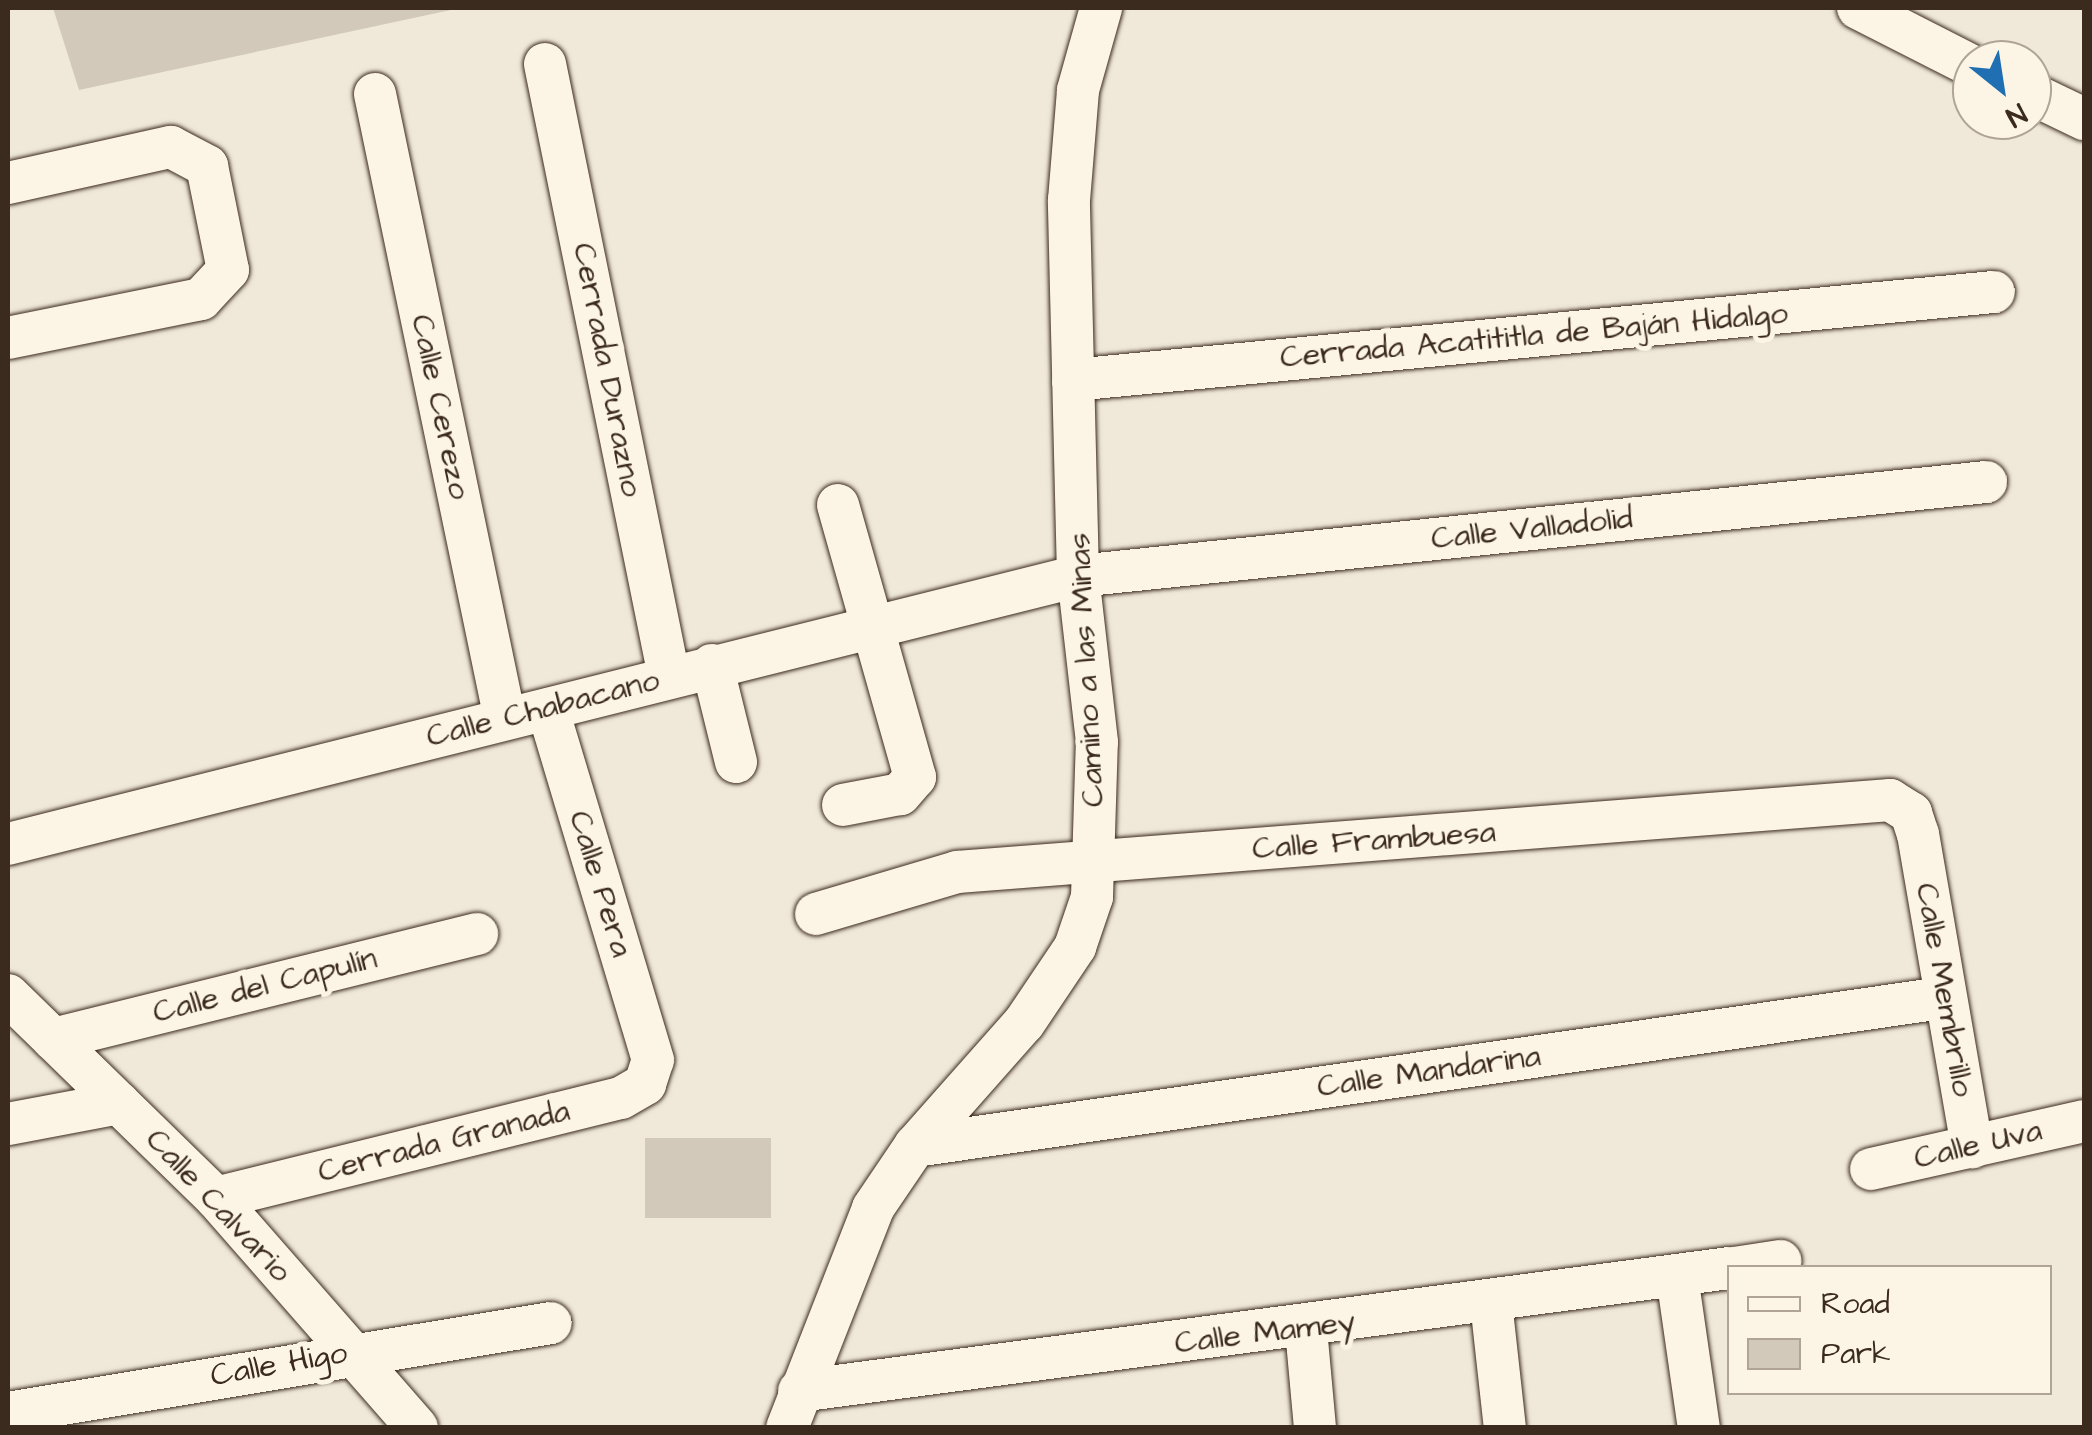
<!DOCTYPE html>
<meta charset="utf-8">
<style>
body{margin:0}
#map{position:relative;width:2092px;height:1435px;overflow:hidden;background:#f0e9d9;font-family:"Architects Daughter",sans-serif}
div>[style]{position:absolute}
.green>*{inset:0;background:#d2c9ba;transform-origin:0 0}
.roads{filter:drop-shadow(0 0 2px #3b2a1e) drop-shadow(0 0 2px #3b2a1e)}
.minor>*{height:42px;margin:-21px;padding:0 21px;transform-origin:21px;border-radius:21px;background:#fcf5e5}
span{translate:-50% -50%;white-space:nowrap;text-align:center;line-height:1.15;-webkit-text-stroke:10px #fcf5e5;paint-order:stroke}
.street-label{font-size:32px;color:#3b2a1e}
.frame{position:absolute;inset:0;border:10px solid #3b2a1e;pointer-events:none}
.legend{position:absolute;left:1727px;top:1265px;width:325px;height:130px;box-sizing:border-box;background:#fcf5e5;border:2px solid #afa495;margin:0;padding:12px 18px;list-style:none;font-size:30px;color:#3b2a1e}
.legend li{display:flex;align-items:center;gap:20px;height:50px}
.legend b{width:50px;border:2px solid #afa495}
.north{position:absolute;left:1952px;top:40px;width:100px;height:100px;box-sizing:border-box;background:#fcf5e5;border:2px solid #afa495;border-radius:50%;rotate:150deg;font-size:28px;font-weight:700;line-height:40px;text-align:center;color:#3b2a1e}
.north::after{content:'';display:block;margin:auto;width:35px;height:45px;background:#1f6fb2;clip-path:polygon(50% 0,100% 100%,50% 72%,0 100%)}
</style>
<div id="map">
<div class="green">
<div style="clip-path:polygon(53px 8px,460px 8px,79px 90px)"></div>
<div style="left:645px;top:1138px;width:126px;height:80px"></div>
</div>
<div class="roads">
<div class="minor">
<div style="left:1858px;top:8px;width:128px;rotate:27deg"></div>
<div style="left:545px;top:64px;width:624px;rotate:78.55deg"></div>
<div style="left:375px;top:94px;width:638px;rotate:78.25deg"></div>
<div style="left:2032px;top:94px;width:58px;rotate:25.7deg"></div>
<div style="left:8px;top:183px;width:167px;rotate:-12.5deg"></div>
<div style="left:171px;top:147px;width:41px;rotate:27.8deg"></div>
<div style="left:207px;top:166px;width:106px;rotate:78.6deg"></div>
<div style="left:228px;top:270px;width:40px;rotate:133deg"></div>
<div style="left:201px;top:299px;width:197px;rotate:168.6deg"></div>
<div style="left:1073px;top:380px;width:925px;rotate:-5.46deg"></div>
<div style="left:838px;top:505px;width:283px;rotate:74.2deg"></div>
<div style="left:915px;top:777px;width:23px;rotate:131deg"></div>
<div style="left:900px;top:794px;width:58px;rotate:169.1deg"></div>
<div style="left:712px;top:665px;width:100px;rotate:76.1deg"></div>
<div style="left:8px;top:844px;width:1103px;rotate:-14.06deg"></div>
<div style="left:1078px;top:576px;width:913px;rotate:-5.91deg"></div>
<div style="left:816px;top:914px;width:147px;rotate:-16.6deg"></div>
<div style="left:957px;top:872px;width:936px;rotate:-4.41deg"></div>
<div style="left:1890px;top:800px;width:25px;rotate:32deg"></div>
<div style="left:1911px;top:813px;width:22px;rotate:72deg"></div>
<div style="left:1918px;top:834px;width:318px;rotate:80.2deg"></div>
<div style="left:8px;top:995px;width:291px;rotate:44.3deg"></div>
<div style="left:216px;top:1198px;width:305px;rotate:48.8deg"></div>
<div style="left:53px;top:1039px;width:437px;rotate:-13.9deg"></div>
<div style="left:8px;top:1124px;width:113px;rotate:-10.7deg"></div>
<div style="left:915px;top:1146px;width:1038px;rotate:-8.2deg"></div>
<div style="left:1871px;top:1169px;width:218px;rotate:-12.7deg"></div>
<div style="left:216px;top:1198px;width:417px;rotate:-13.9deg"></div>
<div style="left:621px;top:1098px;width:28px;rotate:-30deg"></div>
<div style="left:645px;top:1084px;width:25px;rotate:-72deg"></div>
<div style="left:653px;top:1060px;width:366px;rotate:-106.7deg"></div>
<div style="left:1734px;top:1268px;width:47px;rotate:-8.7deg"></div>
<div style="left:1677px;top:1276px;width:154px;rotate:81.8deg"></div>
<div style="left:1491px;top:1302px;width:127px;rotate:83.7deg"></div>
<div style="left:1306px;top:1329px;width:99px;rotate:84.8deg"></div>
<div style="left:799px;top:1391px;width:939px;rotate:-7.53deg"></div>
<div style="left:8px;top:1413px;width:550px;rotate:-9.41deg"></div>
<div style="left:787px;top:1428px;width:236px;rotate:-68.6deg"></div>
<div style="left:873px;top:1208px;width:75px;rotate:-55.9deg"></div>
<div style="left:915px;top:1146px;width:164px;rotate:-48.5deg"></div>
<div style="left:1024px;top:1023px;width:92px;rotate:-56.1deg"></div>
<div style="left:1075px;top:947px;width:53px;rotate:-71.2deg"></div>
<div style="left:1092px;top:897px;width:155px;rotate:-88.2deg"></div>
<div style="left:1097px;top:742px;width:167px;rotate:-96.5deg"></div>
<div style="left:1078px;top:576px;width:376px;rotate:-91.4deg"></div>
<div style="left:1069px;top:200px;width:110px;rotate:-85.3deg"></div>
<div style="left:1078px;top:90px;width:85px;rotate:-74.3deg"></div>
</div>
</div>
<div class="street-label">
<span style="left:1534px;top:336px;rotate:-5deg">Cerrada Acatititla de Baján Hidalgo</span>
<span style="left:607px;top:370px;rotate:79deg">Cerrada Durazno</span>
<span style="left:440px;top:407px;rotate:78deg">Calle Cerezo</span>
<span style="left:1532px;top:529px;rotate:-6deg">Calle Valladolid</span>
<span style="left:1087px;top:670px;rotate:-93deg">Camino a las Minas</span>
<span style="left:543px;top:709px;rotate:-14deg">Calle Chabacano</span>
<span style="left:1374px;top:841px;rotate:-4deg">Calle Frambuesa</span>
<span style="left:600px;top:884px;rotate:73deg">Calle Pera</span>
<span style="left:265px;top:986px;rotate:-14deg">Calle del Capulín</span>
<span style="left:1944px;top:990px;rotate:80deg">Calle Membrillo</span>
<span style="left:1429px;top:1072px;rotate:-8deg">Calle Mandarina</span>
<span style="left:444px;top:1142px;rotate:-14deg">Cerrada Granada</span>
<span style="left:1978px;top:1145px;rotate:-13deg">Calle Uva</span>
<span style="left:218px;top:1206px;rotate:47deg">Calle Calvario</span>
<span style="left:1265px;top:1333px;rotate:-7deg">Calle Mamey</span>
<span style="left:279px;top:1365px;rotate:-10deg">Calle Higo</span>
</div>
<div class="frame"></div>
<ul class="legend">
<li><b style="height:12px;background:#fcf5e5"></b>Road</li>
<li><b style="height:28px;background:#d2c9ba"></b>Park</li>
</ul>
<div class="north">N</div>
</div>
